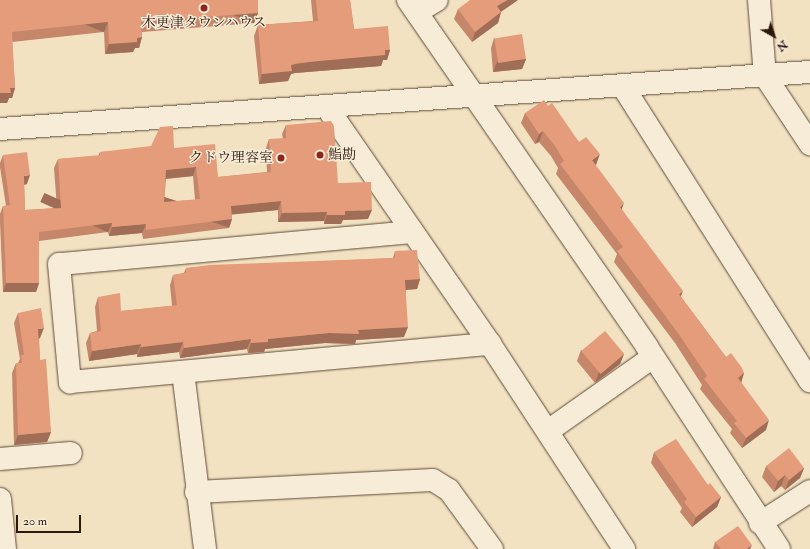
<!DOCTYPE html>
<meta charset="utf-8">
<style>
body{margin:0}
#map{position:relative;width:810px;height:549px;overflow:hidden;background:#f3e2c1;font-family:"IM FELL Double Pica","Noto Serif JP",serif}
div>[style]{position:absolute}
.roads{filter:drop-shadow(0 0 1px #5f4a3a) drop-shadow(0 0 1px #5f4a3a)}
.street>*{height:22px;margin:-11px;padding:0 11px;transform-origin:11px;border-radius:11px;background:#f7ecd7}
.secondary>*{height:22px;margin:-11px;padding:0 11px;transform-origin:11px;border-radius:11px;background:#f7ecd7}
.wall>*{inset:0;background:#c5866a}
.shaded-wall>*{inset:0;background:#a06d56;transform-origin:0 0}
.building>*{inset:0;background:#e59c7b;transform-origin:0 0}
.dots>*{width:11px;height:11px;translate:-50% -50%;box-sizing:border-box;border:2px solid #f7ecd7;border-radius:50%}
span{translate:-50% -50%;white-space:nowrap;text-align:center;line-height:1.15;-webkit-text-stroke:3px #f7ecd7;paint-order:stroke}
.poi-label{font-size:14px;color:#2e180d}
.left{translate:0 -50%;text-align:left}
.right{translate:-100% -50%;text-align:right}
.north{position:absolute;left:754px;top:16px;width:40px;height:40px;-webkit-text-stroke:3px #f7ecd7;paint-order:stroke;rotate:141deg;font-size:11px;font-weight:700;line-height:16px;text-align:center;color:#2e180d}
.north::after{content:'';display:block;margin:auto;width:14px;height:18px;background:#2e180d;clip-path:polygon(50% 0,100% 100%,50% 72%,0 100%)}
.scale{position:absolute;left:16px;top:515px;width:65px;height:18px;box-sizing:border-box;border:2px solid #2e180d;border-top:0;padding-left:5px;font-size:12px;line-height:14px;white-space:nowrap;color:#2e180d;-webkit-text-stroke:3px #f7ecd7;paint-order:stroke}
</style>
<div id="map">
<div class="roads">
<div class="street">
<div style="left:759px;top:0;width:76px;rotate:85.5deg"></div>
<div style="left:765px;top:76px;width:82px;rotate:56.5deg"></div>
<div style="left:417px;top:12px;width:23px;rotate:-31deg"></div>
<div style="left:622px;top:85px;width:351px;rotate:57.6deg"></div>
<div style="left:326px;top:106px;width:289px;rotate:55.4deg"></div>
<div style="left:490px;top:344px;width:245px;rotate:56.8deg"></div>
<div style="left:0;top:129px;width:812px;rotate:-4.03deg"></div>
<div style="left:412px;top:232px;width:354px;rotate:174.8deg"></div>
<div style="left:59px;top:264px;width:119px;rotate:84.7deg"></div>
<div style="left:70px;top:382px;width:422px;rotate:-5.2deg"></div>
<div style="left:183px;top:372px;width:178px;rotate:82.9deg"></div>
<div style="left:548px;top:431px;width:128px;rotate:-35.2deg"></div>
<div style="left:0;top:459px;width:71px;rotate:-4.8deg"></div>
<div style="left:196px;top:492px;width:237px;rotate:-2.9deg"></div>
<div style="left:433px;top:480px;width:19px;rotate:32deg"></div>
<div style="left:449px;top:490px;width:73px;rotate:53.9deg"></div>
<div style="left:0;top:499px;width:50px;rotate:84.3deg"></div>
<div style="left:760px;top:523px;width:59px;rotate:-32.6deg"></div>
</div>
<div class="secondary">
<div style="left:408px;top:0;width:421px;rotate:55.4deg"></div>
<div style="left:647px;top:347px;width:241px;rotate:56.8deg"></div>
</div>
</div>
<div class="wall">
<div style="clip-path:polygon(0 0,258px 13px,254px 23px,142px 32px,142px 37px,139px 48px,135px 48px,133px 52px,105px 54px,104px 32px,12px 42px,15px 88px,12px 98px,9px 98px,7px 103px,0 103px)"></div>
<div style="clip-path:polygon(311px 0,350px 0,354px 29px,390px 50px,387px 60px,383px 60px,381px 66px,295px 73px,291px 74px,288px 81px,259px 84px,254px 36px,258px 25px,313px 21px)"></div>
<div style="clip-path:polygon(518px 0,501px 12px,498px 23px,472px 42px,454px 19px,458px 9px)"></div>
<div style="clip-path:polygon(494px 38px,526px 59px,522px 69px,493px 72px,491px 48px)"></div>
<div style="clip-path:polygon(548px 106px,579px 142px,596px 165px,595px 165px,622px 210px,681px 297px,726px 357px,744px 373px,741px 382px,766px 430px,742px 448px,730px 433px,732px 429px,700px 389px,702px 385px,675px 343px,614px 262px,617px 254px,556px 174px,558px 168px,551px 156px,539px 142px,535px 144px,521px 123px,525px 113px)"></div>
<div style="clip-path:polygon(evenodd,286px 125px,338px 183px,368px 219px,343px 220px,341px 224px,324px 224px,324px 221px,278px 222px,278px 210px,232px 214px,232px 219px,229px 228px,143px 239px,142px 233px,109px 236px,108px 232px,39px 241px,39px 283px,36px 292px,3px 292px,0 222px,0 214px,3px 206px,6px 206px,0 167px,0 163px,3px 155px,27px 184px,24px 185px,25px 210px,57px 208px,54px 168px,58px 159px,98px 156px,100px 152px,174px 148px,218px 177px,267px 172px,266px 148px,269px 139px,283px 139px,282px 134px,286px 125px,193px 176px,195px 200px,164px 202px,166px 179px,193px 176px)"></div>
<div style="clip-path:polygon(395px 251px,420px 279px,417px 289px,406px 290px,404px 337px,356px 340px,355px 344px,325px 343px,265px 349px,264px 352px,248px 353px,247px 349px,180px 358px,179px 352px,137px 357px,137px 354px,89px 361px,86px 343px,90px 333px,97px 331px,95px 307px,98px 297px,121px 311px,172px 306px,170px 285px,173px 275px,184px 273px,186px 268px,393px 258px)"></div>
<div style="clip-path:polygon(18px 313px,40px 338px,39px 339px,40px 360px,51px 432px,47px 442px,14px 445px,12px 373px,16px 363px,18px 363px,20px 359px,14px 323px)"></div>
<div style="clip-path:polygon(581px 350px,624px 354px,620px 364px,595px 383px,577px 361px)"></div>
<div style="clip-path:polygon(654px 452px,708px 485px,721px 497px,717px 507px,692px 527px,680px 512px,682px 508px,651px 463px)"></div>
<div style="clip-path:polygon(766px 466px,804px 468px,800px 478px,785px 490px,781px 486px,774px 492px,762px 477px)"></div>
<div style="clip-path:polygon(715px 542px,750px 549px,713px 549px)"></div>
</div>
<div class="shaded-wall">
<div style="clip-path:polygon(507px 0,518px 0,493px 17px,497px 6px)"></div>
<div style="clip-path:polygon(501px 12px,498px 23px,472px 42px,475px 32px)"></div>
<div style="left:258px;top:13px;width:11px;height:117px;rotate:112deg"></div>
<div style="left:108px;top:22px;width:11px;height:97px;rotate:112deg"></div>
<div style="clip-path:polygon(142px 37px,139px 48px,135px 48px,133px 52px,105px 54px,109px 44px,137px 38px)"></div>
<div style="clip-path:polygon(385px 50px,390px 50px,387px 60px,383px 60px,381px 66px,295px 73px,291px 74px,288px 81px,259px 84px,262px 74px,291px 65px)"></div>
<div style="clip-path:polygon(526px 59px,522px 69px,493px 72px,497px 62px)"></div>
<div style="clip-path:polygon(10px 88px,15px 88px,12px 98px,9px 98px,7px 103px,0 103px,0 93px)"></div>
<div style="clip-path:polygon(543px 131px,539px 142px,535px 144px,539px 134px)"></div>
<div style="clip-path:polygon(600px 154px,596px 165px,588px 170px,592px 160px)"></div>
<div style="clip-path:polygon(196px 167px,193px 176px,163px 179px,166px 170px)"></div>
<div style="clip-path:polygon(30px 175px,27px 184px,21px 185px,24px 176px)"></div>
<div style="clip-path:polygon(281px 201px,278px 210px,228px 215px,231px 206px)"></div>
<div style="clip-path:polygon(624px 203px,620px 214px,620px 207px)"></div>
<div style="clip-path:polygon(372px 210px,368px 219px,343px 220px,341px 224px,324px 224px,327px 215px,345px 211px)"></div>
<div style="clip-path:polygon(327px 212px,324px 221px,278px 222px,282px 213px)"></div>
<div style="left:232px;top:219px;width:9px;height:87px;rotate:108deg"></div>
<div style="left:112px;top:223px;width:10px;height:74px;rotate:114deg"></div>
<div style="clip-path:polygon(146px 224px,142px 233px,109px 236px,112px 227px)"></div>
<div style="clip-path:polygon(420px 279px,417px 289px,402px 290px,405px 280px)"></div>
<div style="clip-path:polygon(6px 283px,39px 283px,36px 292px,3px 292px)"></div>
<div style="clip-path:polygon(683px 291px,679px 301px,679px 294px)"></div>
<div style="clip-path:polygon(408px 327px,404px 337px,356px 340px,355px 344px,325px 343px,265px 349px,264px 352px,248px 353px,251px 343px,268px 339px,358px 330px)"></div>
<div style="clip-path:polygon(44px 328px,40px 338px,34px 339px,38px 329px)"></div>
<div style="clip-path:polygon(251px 339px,247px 349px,180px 358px,184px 348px)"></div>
<div style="clip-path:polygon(183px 342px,179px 352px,137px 357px,141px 347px)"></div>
<div style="clip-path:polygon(141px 344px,137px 354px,89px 361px,92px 351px)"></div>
<div style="clip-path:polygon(624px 354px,620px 364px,595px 383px,599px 372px)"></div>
<div style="clip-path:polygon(744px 373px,741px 383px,738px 378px)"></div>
<div style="clip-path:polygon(769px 420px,766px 430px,742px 448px,746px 438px)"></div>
<div style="clip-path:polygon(51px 432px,47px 442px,14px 445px,18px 435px)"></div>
<div style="clip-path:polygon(804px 468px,800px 478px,785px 490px,789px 480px)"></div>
<div style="clip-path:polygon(785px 475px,781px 486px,774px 492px,778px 481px)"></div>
<div style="clip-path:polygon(721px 497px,717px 507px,692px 527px,696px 517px)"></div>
<div style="clip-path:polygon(752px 545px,750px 549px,746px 549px)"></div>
</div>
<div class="building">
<div style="clip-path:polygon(0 0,258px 0,258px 13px,141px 22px,142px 37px,137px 38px,137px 42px,109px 44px,108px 22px,12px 32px,15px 88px,10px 88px,11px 93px,0 93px)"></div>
<div style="clip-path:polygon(316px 0,350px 0,354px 29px,388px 26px,390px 50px,385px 50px,385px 55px,298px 63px,291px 65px,292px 71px,262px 74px,258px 25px,318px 21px)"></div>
<div style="clip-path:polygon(470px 0,507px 0,497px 6px,501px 12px,475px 32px,458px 9px)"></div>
<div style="left:522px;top:34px;width:25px;height:28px;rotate:81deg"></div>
<div style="clip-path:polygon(544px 100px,548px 106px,552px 103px,579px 142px,586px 137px,600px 154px,592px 160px,624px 203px,620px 207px,683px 291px,679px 294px,726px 357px,731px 353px,742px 368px,744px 373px,738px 378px,769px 420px,746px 438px,734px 423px,737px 421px,704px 379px,707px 376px,678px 333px,617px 251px,623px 247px,560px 164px,564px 161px,555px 146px,543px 131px,539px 134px,525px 113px)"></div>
<div style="clip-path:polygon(evenodd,331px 121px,334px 126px,338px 183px,371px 182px,372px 210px,345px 211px,345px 215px,327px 215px,327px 212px,282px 213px,281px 201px,231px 206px,232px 219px,146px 230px,146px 224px,112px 227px,112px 223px,39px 232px,39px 283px,6px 283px,3px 206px,10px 205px,3px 155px,27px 152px,30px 175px,24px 176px,25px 210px,61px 208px,58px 159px,100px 155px,100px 152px,151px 146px,160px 127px,173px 126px,174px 148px,215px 144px,218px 177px,271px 172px,269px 139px,286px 138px,286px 125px,331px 121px,196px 167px,200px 199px,164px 202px,166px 170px,196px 167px)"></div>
<div style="clip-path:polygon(417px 250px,420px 279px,405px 280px,408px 327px,358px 330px,359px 334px,329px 333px,268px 339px,268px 342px,251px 343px,251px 339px,184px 348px,183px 342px,141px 347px,141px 344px,92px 351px,90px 333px,101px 331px,98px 297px,120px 293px,121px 311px,177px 305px,173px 275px,186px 273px,186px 268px,210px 265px,395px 258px,395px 251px)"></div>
<div style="clip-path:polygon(41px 308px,44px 328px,38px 329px,40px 360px,46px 359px,51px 432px,18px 435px,16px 363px,22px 363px,21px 355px,24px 355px,18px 313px)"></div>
<div style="left:605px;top:331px;width:30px;height:31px;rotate:50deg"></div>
<div style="clip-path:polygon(676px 439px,708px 485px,710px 483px,721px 497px,696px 517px,684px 502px,687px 499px,654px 452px)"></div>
<div style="clip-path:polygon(789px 448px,804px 468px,789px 480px,785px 475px,778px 481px,766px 466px)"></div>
<div style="clip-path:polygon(738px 526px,752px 545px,746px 549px,721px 549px,715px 542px)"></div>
</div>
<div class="dots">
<div style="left:204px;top:8px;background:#8f2418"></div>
<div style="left:320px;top:155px;background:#8f2418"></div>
<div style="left:281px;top:158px;background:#8f2418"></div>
</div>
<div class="poi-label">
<span style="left:204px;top:23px">木更津タウンハウス</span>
<span class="left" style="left:328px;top:155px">鮨勘</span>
<span class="right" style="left:273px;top:158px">クドウ理容室</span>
</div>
<div class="north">N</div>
<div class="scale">20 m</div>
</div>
